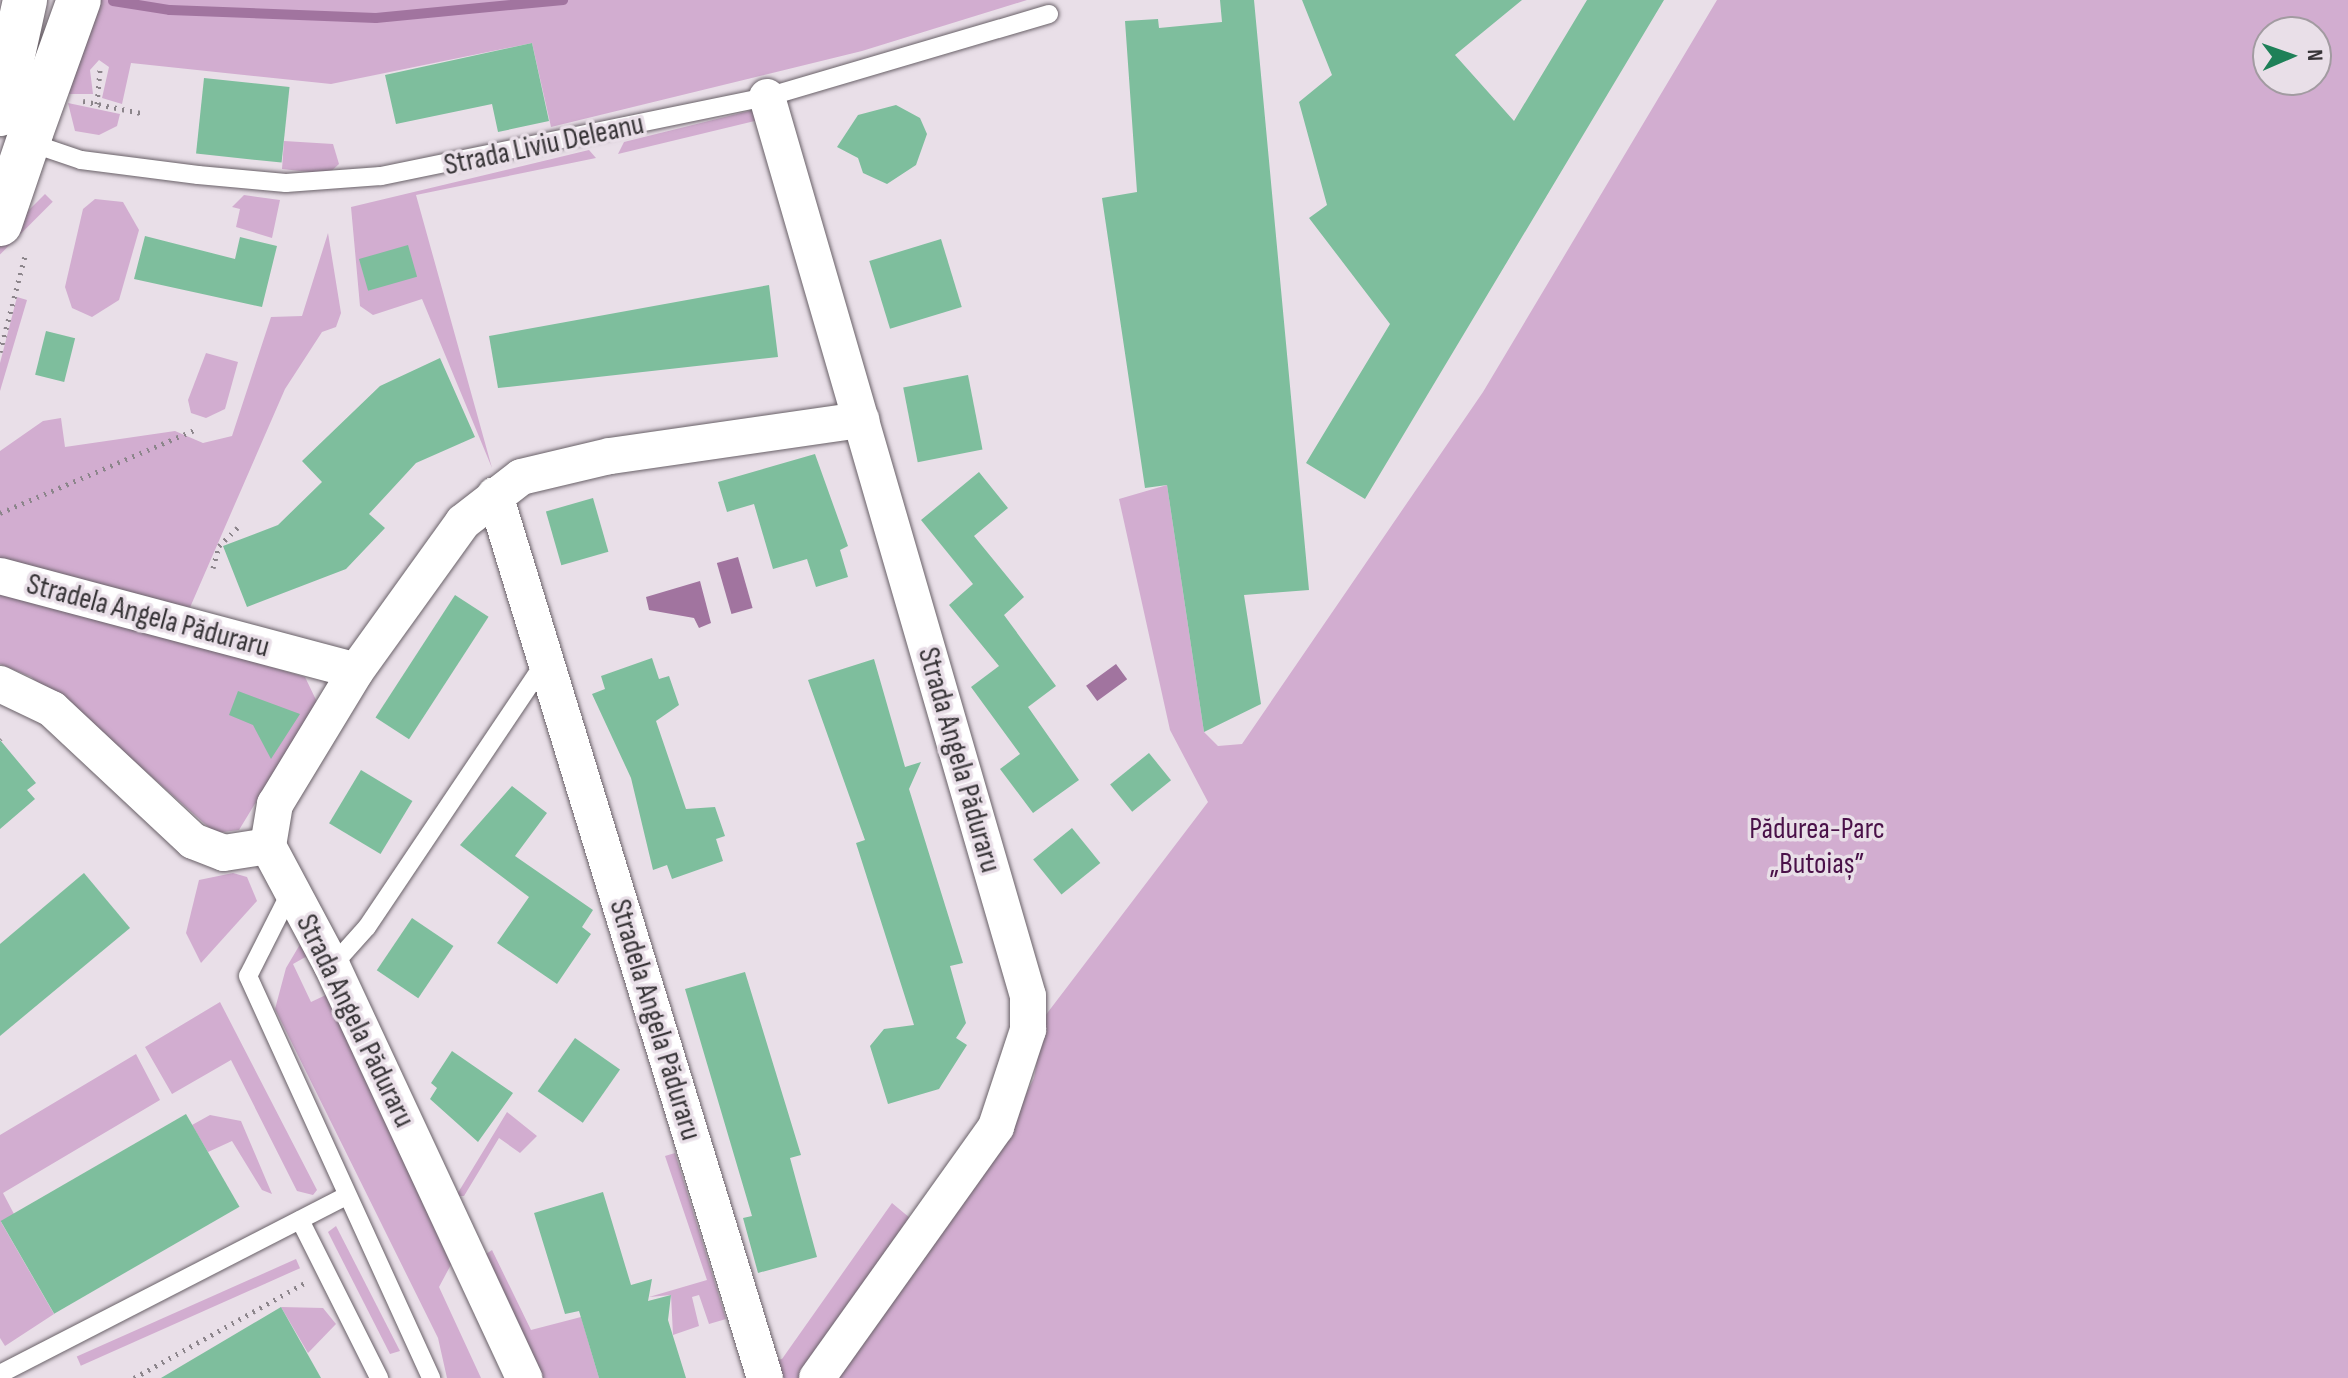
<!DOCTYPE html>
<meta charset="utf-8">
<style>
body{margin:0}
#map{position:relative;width:2348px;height:1378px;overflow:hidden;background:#e9dfe8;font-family:"Sofia Sans Condensed",sans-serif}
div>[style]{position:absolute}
.green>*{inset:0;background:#d2add0;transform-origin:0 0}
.water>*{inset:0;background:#a1749f;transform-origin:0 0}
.stream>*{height:10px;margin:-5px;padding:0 5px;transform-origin:5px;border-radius:5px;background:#a1749f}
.building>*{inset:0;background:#7ebe9d;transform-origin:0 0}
.path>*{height:5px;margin-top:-2.5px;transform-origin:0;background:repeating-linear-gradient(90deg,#8c858b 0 2px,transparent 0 8px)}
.roads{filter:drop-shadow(0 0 2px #696168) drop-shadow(0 0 2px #696168)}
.service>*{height:18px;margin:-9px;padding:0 9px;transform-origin:9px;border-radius:9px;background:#fff}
.minor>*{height:36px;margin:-18px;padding:0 18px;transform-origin:18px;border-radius:18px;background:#fff}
.secondary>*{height:44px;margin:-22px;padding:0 22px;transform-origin:22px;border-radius:22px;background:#fff}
.trunk>*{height:44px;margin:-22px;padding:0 22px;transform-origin:22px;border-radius:22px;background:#fff}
span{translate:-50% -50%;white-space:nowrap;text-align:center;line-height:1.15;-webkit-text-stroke:7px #e9dfe8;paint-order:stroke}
.street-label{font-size:30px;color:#373437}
.park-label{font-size:30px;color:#4a1149}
.north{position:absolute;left:2252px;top:16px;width:80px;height:80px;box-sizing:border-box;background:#e9dfe8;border:2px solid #a29ba1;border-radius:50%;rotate:88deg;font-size:22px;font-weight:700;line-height:32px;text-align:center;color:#373437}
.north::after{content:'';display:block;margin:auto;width:28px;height:36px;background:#1e8058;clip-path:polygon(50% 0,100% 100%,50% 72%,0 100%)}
</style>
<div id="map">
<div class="green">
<div style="clip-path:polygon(96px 0,1027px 0,862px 51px,551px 127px,532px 43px,331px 84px,131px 63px,122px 104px,102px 98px,109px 67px,99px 60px,90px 70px,93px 94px,69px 94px)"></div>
<div style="clip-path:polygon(evenodd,1717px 0,2348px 0,2348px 1378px,839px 1378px,1009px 1128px,1034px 1078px,1045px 1016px,1208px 802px,1170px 730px,1119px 499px,1167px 485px,1204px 732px,1218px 746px,1242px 744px,1483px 392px,1717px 0,2268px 32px,2316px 32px,2316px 80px,2268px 80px,2268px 32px)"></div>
<div style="clip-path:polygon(68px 103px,120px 114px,117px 126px,99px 135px,75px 131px)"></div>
<div style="clip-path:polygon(757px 109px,763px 119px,618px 154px,624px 142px)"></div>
<div style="clip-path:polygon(284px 141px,333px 144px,339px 164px,328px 174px,282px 169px)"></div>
<div style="clip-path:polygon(589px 150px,596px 158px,416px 195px,492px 468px,422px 299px,373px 315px,360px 306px,351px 207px)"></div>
<div style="left:45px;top:194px;width:11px;height:93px;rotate:45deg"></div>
<div style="clip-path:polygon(244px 195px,280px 200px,272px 238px,236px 227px,240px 209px,232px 207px)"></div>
<div style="clip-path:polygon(95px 199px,123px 202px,139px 230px,119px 300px,92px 317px,72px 308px,65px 287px,83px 209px)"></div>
<div style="clip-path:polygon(328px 233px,341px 313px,336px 327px,322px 332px,285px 389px,188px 612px,0 562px,0 451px,43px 421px,61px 418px,65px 447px,175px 431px,203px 443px,232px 436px,271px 317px,302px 316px)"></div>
<div style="clip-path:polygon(17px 297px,27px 300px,0 391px,0 363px)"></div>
<div style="clip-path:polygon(206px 353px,238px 362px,225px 409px,206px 418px,191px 413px,188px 400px)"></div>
<div style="clip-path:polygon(0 588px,305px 677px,317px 702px,239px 830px,215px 833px,106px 736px,31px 677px,0 664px)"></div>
<div style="clip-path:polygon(233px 873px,247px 877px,257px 901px,201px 963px,186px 933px,199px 880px)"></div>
<div style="clip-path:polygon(302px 941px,309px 955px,293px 964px,311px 1002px,328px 994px,454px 1259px,439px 1287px,481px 1378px,447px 1378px,438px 1338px,275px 1009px,286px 968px)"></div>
<div style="clip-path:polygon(220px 1002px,317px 1190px,313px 1195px,297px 1191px,231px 1060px,172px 1094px,145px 1047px)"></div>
<div style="clip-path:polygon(136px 1054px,160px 1100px,3px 1193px,14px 1214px,1px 1222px,54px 1314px,5px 1346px,0 1338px,0 1135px)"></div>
<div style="clip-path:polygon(507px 1112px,537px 1136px,520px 1153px,499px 1138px,464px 1196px,456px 1196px)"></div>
<div style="clip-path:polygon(210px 1115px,241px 1121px,272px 1194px,262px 1190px,232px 1141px,208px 1152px,192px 1125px)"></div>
<div style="clip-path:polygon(675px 1153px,726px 1319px,709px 1324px,699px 1295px,692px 1297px,699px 1326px,673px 1335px,671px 1295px,649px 1297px,707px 1280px,665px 1156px)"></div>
<div style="clip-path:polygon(892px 1203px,910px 1218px,801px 1378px,778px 1378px,769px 1362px,782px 1359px)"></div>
<div style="clip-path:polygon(336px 1226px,400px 1351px,390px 1354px,335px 1246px,328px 1232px)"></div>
<div style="clip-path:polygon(492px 1250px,531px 1330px,581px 1317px,599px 1378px,543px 1378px,483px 1256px)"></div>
<div style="left:296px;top:1259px;width:10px;height:240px;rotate:66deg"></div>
<div style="clip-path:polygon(281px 1307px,323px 1308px,336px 1324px,308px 1353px)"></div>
</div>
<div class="water">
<div style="left:738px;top:557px;width:53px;height:22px;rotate:74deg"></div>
<div style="clip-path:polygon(700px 581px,711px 623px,699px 628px,694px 618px,649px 610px,646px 597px)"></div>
<div style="left:1116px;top:664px;width:19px;height:37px;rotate:54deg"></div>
</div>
<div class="stream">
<div style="left:113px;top:1px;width:58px;rotate:9deg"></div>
<div style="left:170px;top:10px;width:206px;rotate:2.2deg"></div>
<div style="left:376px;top:18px;width:188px;rotate:-5.5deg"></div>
</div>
<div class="building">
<div style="clip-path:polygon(1220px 0,1254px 0,1309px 590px,1244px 595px,1261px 704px,1204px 732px,1167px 485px,1145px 488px,1102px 198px,1137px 192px,1125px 21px,1158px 19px,1159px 28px,1222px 22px)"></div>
<div style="clip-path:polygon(1302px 0,1522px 0,1455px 55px,1514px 121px,1587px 0,1664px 0,1365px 499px,1306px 463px,1390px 324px,1309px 218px,1327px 205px,1299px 102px,1332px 75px)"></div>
<div style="clip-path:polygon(532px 43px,549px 121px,498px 132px,492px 104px,396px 124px,385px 75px)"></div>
<div style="left:204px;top:78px;width:86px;height:76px;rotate:6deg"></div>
<div style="clip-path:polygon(896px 105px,920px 118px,927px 134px,916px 165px,887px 184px,863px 173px,858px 158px,837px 147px,858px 115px)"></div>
<div style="clip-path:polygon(145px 236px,235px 259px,240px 237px,277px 246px,262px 307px,134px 279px)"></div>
<div style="left:941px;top:239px;width:71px;height:75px;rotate:73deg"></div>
<div style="left:408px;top:245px;width:33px;height:51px;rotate:74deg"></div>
<div style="clip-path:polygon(769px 285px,778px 357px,498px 388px,489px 336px)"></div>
<div style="left:46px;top:331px;width:30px;height:45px;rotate:14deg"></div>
<div style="clip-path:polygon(440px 358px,475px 437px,416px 463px,369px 514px,385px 528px,346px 569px,247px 607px,223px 546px,278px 525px,322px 482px,302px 461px,380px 386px)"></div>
<div style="left:968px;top:375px;width:76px;height:66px;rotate:79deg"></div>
<div style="clip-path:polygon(815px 454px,848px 546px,840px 550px,848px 577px,816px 587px,807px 559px,773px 569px,754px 504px,727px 512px,718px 482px)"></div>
<div style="clip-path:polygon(979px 472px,1008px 508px,974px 536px,1024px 597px,1004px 615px,1056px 686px,1028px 707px,1079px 780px,1033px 813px,1000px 769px,1020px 754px,971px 687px,999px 666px,949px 605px,973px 584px,921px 520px)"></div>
<div style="left:593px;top:498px;width:56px;height:49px;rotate:74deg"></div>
<div style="left:455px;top:595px;width:40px;height:146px;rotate:33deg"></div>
<div style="clip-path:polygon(652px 658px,659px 679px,669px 676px,679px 705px,656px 721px,686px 809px,715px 807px,725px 836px,716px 839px,723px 861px,672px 879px,667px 865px,653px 870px,631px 778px,592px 694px,605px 689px,601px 676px)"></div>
<div style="clip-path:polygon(874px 659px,905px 767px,921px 762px,909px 789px,963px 963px,950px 966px,966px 1023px,956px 1038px,967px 1045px,939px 1089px,888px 1104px,870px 1046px,884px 1029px,914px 1025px,856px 843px,865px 840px,808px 680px)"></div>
<div style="clip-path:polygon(238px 691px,300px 714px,271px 759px,253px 725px,229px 715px)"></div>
<div style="clip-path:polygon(0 740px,36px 783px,27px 790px,35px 799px,0 829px)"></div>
<div style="left:1149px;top:753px;width:35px;height:50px;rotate:51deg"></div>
<div style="left:361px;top:770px;width:60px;height:62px;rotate:31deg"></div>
<div style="clip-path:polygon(512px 786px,547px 813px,515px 856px,593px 910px,582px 927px,591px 934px,557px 984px,497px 943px,529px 897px,460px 845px)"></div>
<div style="left:1072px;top:828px;width:45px;height:50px;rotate:51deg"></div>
<div style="clip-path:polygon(84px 873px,130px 928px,0 1036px,0 944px)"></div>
<div style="left:412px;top:918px;width:50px;height:63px;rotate:34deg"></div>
<div style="clip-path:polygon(745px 972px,801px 1155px,790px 1158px,817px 1257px,758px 1273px,743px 1218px,752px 1216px,685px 989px)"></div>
<div style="left:575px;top:1038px;width:55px;height:65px;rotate:35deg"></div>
<div style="clip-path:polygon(452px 1051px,513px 1093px,478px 1142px,430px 1099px,437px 1088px,431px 1083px)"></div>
<div style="left:186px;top:1114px;width:107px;height:214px;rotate:60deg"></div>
<div style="clip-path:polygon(603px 1192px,631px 1285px,652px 1279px,648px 1301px,671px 1295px,668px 1320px,686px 1378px,599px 1378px,579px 1311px,565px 1314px,534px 1213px)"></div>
<div style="clip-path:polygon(281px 1307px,321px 1378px,161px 1378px)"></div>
</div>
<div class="path">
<div style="left:83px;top:101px;width:59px;rotate:11.7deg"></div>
<div style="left:97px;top:104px;width:36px;rotate:-85deg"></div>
<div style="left:0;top:352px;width:103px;rotate:-75.4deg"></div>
<div style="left:0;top:513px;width:214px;rotate:-23.1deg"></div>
<div style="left:213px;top:568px;width:23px;rotate:-75deg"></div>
<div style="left:219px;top:546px;width:27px;rotate:-45deg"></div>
<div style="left:0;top:739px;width:1px;rotate:-45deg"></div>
<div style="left:134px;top:1378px;width:196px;rotate:-29.1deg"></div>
</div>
<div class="roads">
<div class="service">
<div style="left:28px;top:142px;width:56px;rotate:18.8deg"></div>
<div style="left:81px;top:160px;width:118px;rotate:7.3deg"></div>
<div style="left:198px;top:175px;width:88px;rotate:5.2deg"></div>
<div style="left:286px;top:183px;width:95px;rotate:-4.2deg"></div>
<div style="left:381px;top:176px;width:394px;rotate:-11.6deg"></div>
<div style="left:767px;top:97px;width:294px;rotate:-16.4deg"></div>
<div style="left:291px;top:891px;width:95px;rotate:116.8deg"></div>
<div style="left:248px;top:976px;width:442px;rotate:65.5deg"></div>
<div style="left:332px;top:966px;width:52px;rotate:-48.1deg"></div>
<div style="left:367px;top:927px;width:319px;rotate:-56.1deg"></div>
<div style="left:300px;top:1220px;width:177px;rotate:63.4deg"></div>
<div style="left:0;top:1374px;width:389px;rotate:-27.2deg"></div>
</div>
<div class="minor">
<div style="left:767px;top:97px;width:936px;rotate:73.81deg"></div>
<div style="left:1028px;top:996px;width:34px;rotate:90deg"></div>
<div style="left:1028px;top:1030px;width:102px;rotate:108.3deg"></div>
<div style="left:996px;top:1127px;width:308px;rotate:125.5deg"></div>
<div style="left:495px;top:495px;width:923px;rotate:73deg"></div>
<div style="left:0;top:576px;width:368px;rotate:14.9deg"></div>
<div style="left:356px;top:671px;width:183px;rotate:-54.3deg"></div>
<div style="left:463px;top:522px;width:73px;rotate:-37.8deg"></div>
<div style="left:521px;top:477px;width:91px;rotate:-13.3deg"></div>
<div style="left:610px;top:456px;width:254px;rotate:-8.2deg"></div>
<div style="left:356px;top:671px;width:156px;rotate:121.3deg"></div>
<div style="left:275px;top:804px;width:43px;rotate:99.5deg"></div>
<div style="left:268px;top:846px;width:136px;rotate:61.9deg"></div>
<div style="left:332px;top:966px;width:455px;rotate:65deg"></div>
<div style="left:0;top:684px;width:58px;rotate:25.7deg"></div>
<div style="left:52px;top:709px;width:193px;rotate:43.1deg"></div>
<div style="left:193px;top:841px;width:33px;rotate:21deg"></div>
<div style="left:224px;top:853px;width:45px;rotate:-9deg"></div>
</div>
<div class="secondary">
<div style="left:0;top:224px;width:96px;rotate:-71.2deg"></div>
</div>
<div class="trunk">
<div style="left:0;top:114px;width:117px;rotate:-77.6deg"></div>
<div style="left:31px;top:133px;width:141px;rotate:-70.2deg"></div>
</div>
</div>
<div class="street-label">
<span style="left:544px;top:145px;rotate:-12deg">Strada Liviu Deleanu</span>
<span style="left:148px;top:616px;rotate:15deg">Stradela Angela Păduraru</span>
<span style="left:959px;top:760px;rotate:74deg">Strada Angela Păduraru</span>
<span style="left:655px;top:1020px;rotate:73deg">Stradela Angela Păduraru</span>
<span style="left:355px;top:1021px;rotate:64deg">Strada Angela Păduraru</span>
</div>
<div class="park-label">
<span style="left:1817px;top:846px">Pădurea-Parc<br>„Butoiaș”</span>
</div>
<div class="north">N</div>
</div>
